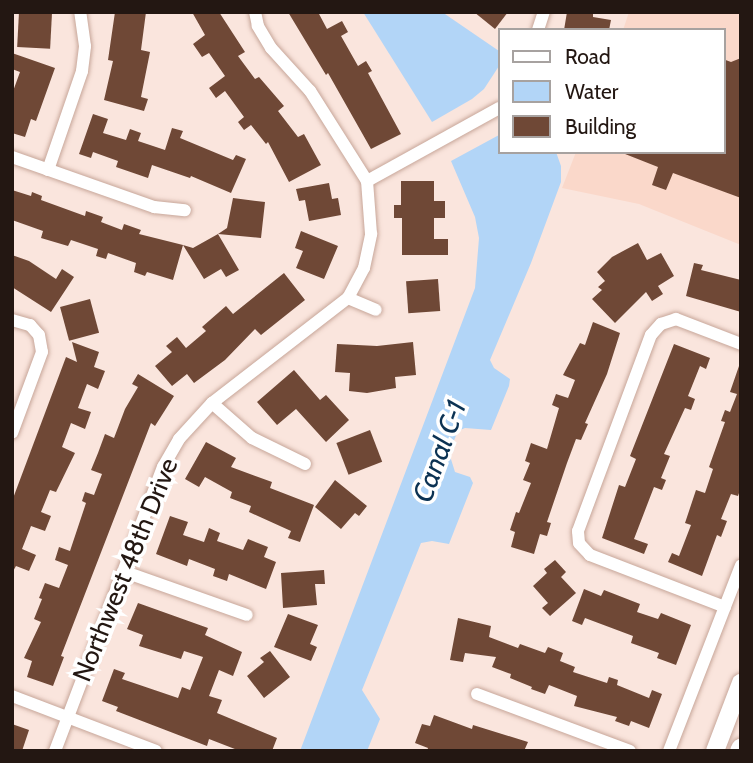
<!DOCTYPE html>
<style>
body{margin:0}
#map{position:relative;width:753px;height:763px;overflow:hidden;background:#fae5dd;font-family:Cabin,sans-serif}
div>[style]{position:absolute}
.built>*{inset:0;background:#fad8ca}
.water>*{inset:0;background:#b2d5f7}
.building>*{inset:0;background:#6f4836;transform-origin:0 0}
.roads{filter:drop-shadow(0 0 2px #c7a699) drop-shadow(0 0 2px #c7a699)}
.street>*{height:12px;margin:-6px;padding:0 6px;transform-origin:6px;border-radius:6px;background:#fff}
.secondary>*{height:18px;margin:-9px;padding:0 9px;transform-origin:9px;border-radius:9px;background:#fff}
span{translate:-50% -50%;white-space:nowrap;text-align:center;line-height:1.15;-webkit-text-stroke:7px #fff;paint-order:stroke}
.street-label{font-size:26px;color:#231712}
.water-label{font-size:28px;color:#0b3253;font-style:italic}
.frame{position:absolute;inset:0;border:14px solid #231712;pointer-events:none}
.legend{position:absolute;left:498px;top:28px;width:228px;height:126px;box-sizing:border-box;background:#fff;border:2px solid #a7a2a0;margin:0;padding:9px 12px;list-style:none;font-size:21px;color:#231712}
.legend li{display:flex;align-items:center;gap:14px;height:35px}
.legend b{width:35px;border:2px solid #a7a2a0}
</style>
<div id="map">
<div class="built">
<div style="clip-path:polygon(629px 12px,741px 12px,741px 245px,639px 204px,562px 188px,576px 152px,723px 152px,723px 30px,623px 30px)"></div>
</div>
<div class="water">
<div style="clip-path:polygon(363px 12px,442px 12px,499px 51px,499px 66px,484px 89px,472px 99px,432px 122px)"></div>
<div style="clip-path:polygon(499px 135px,499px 152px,556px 152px,561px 166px,561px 182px,531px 263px,490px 360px,494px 368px,510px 379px,509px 386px,491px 430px,465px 428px,458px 431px,452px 445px,450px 456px,455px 472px,470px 477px,473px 483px,449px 544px,432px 541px,421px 543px,362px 690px,380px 719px,367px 751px,300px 751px,475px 288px,479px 238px,475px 217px,451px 161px)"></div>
</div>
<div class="building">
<div style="left:19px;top:12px;width:33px;height:35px;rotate:3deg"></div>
<div style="clip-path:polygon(115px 12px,146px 12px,141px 50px,150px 52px,141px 97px,148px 99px,144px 111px,104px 100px,113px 61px,108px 60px)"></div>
<div style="clip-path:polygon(192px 12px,219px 12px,245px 52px,238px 56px,255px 79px,259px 77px,284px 106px,278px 111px,298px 137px,304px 134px,321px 165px,289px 182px,268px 142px,266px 144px,251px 125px,244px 130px,238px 122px,244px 117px,225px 91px,216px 98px,209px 88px,225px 76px,209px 53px,202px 57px,193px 44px,205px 35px)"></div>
<div style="clip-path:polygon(288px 12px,318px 12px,327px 29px,342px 21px,348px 32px,341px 36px,358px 66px,366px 61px,372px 71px,368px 73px,401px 134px,371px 149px,328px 73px,326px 75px)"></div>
<div style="clip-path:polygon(474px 12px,508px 12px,495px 29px)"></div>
<div style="clip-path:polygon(567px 12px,593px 12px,593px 17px,611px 20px,609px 30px,564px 30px)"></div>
<div style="clip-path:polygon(12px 53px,55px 68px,36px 121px,31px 119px,25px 137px,12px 133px,12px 94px,20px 72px,12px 69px)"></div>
<div style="clip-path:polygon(741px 58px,741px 198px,673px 173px,666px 190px,652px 185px,658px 167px,620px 152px,723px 152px,723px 59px,731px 62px)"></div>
<div style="clip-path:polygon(93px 114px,108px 119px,103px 133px,126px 140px,130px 129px,141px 133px,138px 141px,165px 150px,172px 128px,183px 131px,180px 138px,233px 160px,236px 155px,246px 159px,231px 193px,191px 176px,190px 178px,152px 165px,148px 178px,116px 167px,118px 161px,93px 152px,91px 158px,79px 154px)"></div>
<div style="clip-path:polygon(401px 181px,434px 181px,434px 201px,445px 201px,445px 218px,434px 218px,434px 239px,448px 239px,448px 255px,402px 255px,402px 218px,394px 218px,394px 205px,401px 205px)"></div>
<div style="clip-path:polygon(329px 183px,332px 199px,338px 198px,341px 215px,309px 221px,305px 200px,299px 201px,296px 189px)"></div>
<div style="clip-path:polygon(12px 190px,31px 196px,32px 192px,42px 196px,41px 200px,85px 216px,86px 211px,103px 217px,101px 222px,122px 230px,124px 224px,141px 230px,139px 234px,183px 245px,173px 280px,147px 272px,145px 276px,134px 272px,136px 263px,108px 253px,106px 259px,96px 256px,98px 249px,71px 240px,68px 246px,41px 238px,43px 231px,12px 220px)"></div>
<div style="clip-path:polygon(233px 198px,265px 202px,261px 238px,218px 234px,227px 228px)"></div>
<div style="clip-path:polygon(301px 231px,338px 246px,324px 279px,296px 268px,303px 251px,295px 248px)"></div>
<div style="clip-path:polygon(218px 234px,239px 270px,226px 277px,221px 269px,204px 279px,183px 245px,193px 248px)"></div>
<div style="clip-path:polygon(638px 243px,647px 260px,661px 253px,674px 276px,658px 286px,663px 294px,652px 301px,646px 292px,615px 323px,592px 299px,602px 290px,598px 287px,605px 281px,597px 272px,612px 257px)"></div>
<div style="clip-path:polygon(12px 255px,29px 261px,56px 279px,62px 269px,74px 277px,51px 312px,12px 287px)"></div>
<div style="clip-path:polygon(694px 263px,703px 265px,701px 270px,741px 280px,741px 312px,686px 296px)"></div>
<div style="clip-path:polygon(284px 273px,305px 300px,261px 335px,255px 329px,225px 360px,194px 383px,187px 374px,172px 386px,155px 366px,172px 352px,166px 346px,177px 337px,186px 348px,206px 331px,202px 327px,226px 306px,233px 314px)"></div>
<div style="left:438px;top:279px;width:32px;height:32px;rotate:86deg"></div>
<div style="left:90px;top:299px;width:35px;height:31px;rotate:75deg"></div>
<div style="clip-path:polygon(593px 322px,620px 333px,607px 374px,585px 423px,588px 424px,581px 440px,576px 439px,567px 463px,547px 522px,551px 523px,547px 536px,540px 534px,534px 554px,511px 547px,515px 532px,510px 530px,516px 512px,519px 513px,531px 483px,523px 480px,530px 463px,525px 461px,531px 443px,547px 449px,559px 408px,552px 405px,556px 394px,568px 398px,575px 380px,563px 375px,580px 343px,585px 345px)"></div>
<div style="clip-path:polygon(72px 342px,99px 352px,94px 367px,105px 371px,98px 389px,87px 384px,78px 408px,91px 412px,85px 429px,71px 423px,62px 447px,75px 453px,56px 492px,50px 490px,41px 512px,51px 516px,45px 531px,31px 526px,22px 549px,36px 555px,29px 571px,16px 566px,12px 573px,12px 501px,66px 357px,77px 362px)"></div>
<div style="clip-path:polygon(413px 342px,416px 375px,395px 377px,396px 388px,367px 393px,349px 391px,350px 373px,335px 372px,337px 344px,377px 346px)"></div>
<div style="clip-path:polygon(674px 344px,710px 358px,706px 369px,700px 366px,688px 396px,695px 399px,691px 410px,685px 408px,664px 454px,670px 456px,661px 478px,666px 480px,662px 490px,654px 487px,634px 539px,648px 544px,644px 554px,602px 538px,619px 485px,625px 487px,636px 459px,630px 456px)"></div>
<div style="clip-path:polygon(739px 366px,741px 487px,738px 496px,731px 494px,721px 519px,727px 521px,721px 537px,717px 535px,702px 576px,668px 562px,672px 553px,679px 556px,691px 525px,685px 523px,696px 490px,705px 493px,713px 469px,709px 467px,725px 422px,721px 421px,725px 410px,730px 412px,737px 394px,730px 392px)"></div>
<div style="clip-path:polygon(294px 370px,320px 400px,326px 395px,349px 420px,326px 442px,296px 409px,277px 425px,257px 402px)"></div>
<div style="clip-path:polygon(138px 374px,174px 396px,155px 426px,151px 423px,61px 656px,64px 657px,53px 686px,27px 677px,32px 661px,24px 658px,41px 622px,34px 619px,42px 599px,39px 598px,45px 583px,59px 588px,68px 565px,55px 560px,59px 547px,70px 551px,86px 503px,82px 501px,85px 492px,94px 495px,102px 474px,91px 470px,98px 453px,105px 434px,114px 438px,125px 409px,138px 387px,132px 384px)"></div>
<div style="left:370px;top:430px;width:34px;height:36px;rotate:69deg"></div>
<div style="clip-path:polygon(206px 442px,236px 458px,231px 467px,272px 482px,270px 488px,314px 505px,300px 542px,288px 538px,291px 531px,249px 512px,251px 506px,230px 498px,232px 492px,205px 477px,199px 487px,185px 479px)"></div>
<div style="clip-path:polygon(335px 480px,367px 506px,359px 516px,355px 513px,341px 529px,315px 507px)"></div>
<div style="clip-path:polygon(170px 516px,188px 522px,183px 535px,204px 542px,209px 528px,220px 533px,217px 541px,243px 550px,248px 539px,268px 547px,264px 557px,276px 562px,266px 589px,229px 574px,227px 581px,213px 576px,215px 569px,189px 559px,187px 566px,156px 554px)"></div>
<div style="clip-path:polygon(555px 560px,566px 572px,561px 577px,576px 593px,550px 616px,542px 608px,548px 603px,533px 586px,547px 573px,544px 569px)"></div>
<div style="clip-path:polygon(324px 570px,325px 584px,315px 584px,317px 605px,283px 608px,281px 573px)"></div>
<div style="clip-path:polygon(584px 589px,601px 596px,604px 590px,640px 604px,637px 612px,658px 619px,661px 613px,691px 625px,676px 665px,657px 658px,659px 653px,631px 643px,633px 636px,585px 618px,582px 625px,572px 621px)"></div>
<div style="clip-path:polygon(138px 603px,208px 628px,205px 635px,242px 652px,233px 676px,219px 670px,209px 696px,222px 700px,217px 713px,277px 738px,272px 751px,240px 751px,209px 739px,207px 746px,116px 711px,118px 707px,102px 701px,114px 669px,125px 673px,122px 679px,178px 698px,182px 687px,190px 690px,203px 657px,184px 651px,181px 659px,139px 646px,143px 635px,127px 629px)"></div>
<div style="clip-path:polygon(288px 614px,318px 625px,310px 644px,317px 647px,311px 661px,274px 647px)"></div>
<div style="clip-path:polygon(458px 618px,491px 626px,489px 637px,518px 648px,520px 644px,545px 653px,548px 647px,563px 653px,560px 661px,575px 667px,573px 672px,607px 683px,609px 677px,618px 680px,617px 685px,649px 698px,652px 690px,662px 694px,649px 728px,631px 721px,629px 726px,615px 721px,617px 717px,574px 706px,577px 696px,549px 685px,545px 694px,531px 689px,532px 687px,510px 678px,511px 674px,492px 667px,496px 657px,465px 653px,463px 662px,450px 660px)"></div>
<div style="clip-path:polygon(270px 651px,290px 677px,264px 698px,247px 676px,264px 662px,260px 658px)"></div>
<div style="clip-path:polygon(434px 715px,472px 729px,473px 725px,528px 742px,524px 751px,427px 751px,428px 748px,415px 743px,422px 724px,430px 726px)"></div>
<div style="clip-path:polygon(12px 724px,29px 730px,22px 751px,12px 751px)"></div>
</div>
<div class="roads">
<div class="street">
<div style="left:538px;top:30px;width:19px;rotate:-72deg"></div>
<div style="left:12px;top:157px;width:151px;rotate:19.4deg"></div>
<div style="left:154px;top:207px;width:31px;rotate:6deg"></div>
<div style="left:48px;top:170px;width:105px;rotate:-71deg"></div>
<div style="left:82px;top:71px;width:25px;rotate:-83deg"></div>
<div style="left:85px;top:46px;width:34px;rotate:-98deg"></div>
<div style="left:367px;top:181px;width:151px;rotate:-28.9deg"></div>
<div style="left:348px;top:298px;width:30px;rotate:23deg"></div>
<div style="left:12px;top:320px;width:19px;rotate:16deg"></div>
<div style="left:30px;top:325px;width:13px;rotate:48deg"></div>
<div style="left:39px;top:335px;width:17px;rotate:80deg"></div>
<div style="left:42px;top:352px;width:86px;rotate:110.3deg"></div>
<div style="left:212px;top:403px;width:53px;rotate:41.2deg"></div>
<div style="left:252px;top:438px;width:59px;rotate:26.1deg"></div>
<div style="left:125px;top:572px;width:129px;rotate:19.4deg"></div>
<div style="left:725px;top:607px;width:145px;rotate:-158.9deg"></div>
<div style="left:590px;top:555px;width:16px;rotate:-133deg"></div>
<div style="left:579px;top:543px;width:12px;rotate:-95deg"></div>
<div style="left:578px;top:531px;width:209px;rotate:-69.6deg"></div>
<div style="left:651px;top:335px;width:15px;rotate:-48deg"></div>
<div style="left:661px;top:324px;width:16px;rotate:-18deg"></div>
<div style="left:676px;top:319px;width:70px;rotate:21deg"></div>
<div style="left:477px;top:694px;width:163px;rotate:20.4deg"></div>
<div style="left:12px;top:696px;width:154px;rotate:20.9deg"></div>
<div style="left:55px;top:751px;width:304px;rotate:-69.2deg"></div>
<div style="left:163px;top:467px;width:32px;rotate:-60deg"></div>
<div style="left:179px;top:439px;width:49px;rotate:-47.5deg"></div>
<div style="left:212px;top:403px;width:172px;rotate:-37.7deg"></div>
<div style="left:348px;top:298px;width:34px;rotate:-62deg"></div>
<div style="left:364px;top:268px;width:35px;rotate:-78deg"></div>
<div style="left:371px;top:234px;width:53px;rotate:-94.3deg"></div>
<div style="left:367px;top:181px;width:107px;rotate:-122.3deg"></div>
<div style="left:310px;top:91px;width:58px;rotate:-132.2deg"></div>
<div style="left:271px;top:48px;width:26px;rotate:-121deg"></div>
<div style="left:258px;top:26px;width:14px;rotate:-102deg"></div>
<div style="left:669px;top:751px;width:199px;rotate:-68.8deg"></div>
</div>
<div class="secondary">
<div style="left:715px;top:751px;width:73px;rotate:-69.1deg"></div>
<div style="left:739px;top:751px;width:4px;rotate:-63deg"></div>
</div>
</div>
<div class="street-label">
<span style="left:126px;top:570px;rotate:-68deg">Northwest 48th Drive</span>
</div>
<div class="water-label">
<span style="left:439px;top:451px;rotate:-70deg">Canal C-1</span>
</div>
<div class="frame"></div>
<ul class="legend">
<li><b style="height:9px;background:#fff"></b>Road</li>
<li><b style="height:19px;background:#b2d5f7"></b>Water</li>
<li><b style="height:19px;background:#6f4836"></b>Building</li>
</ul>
</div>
